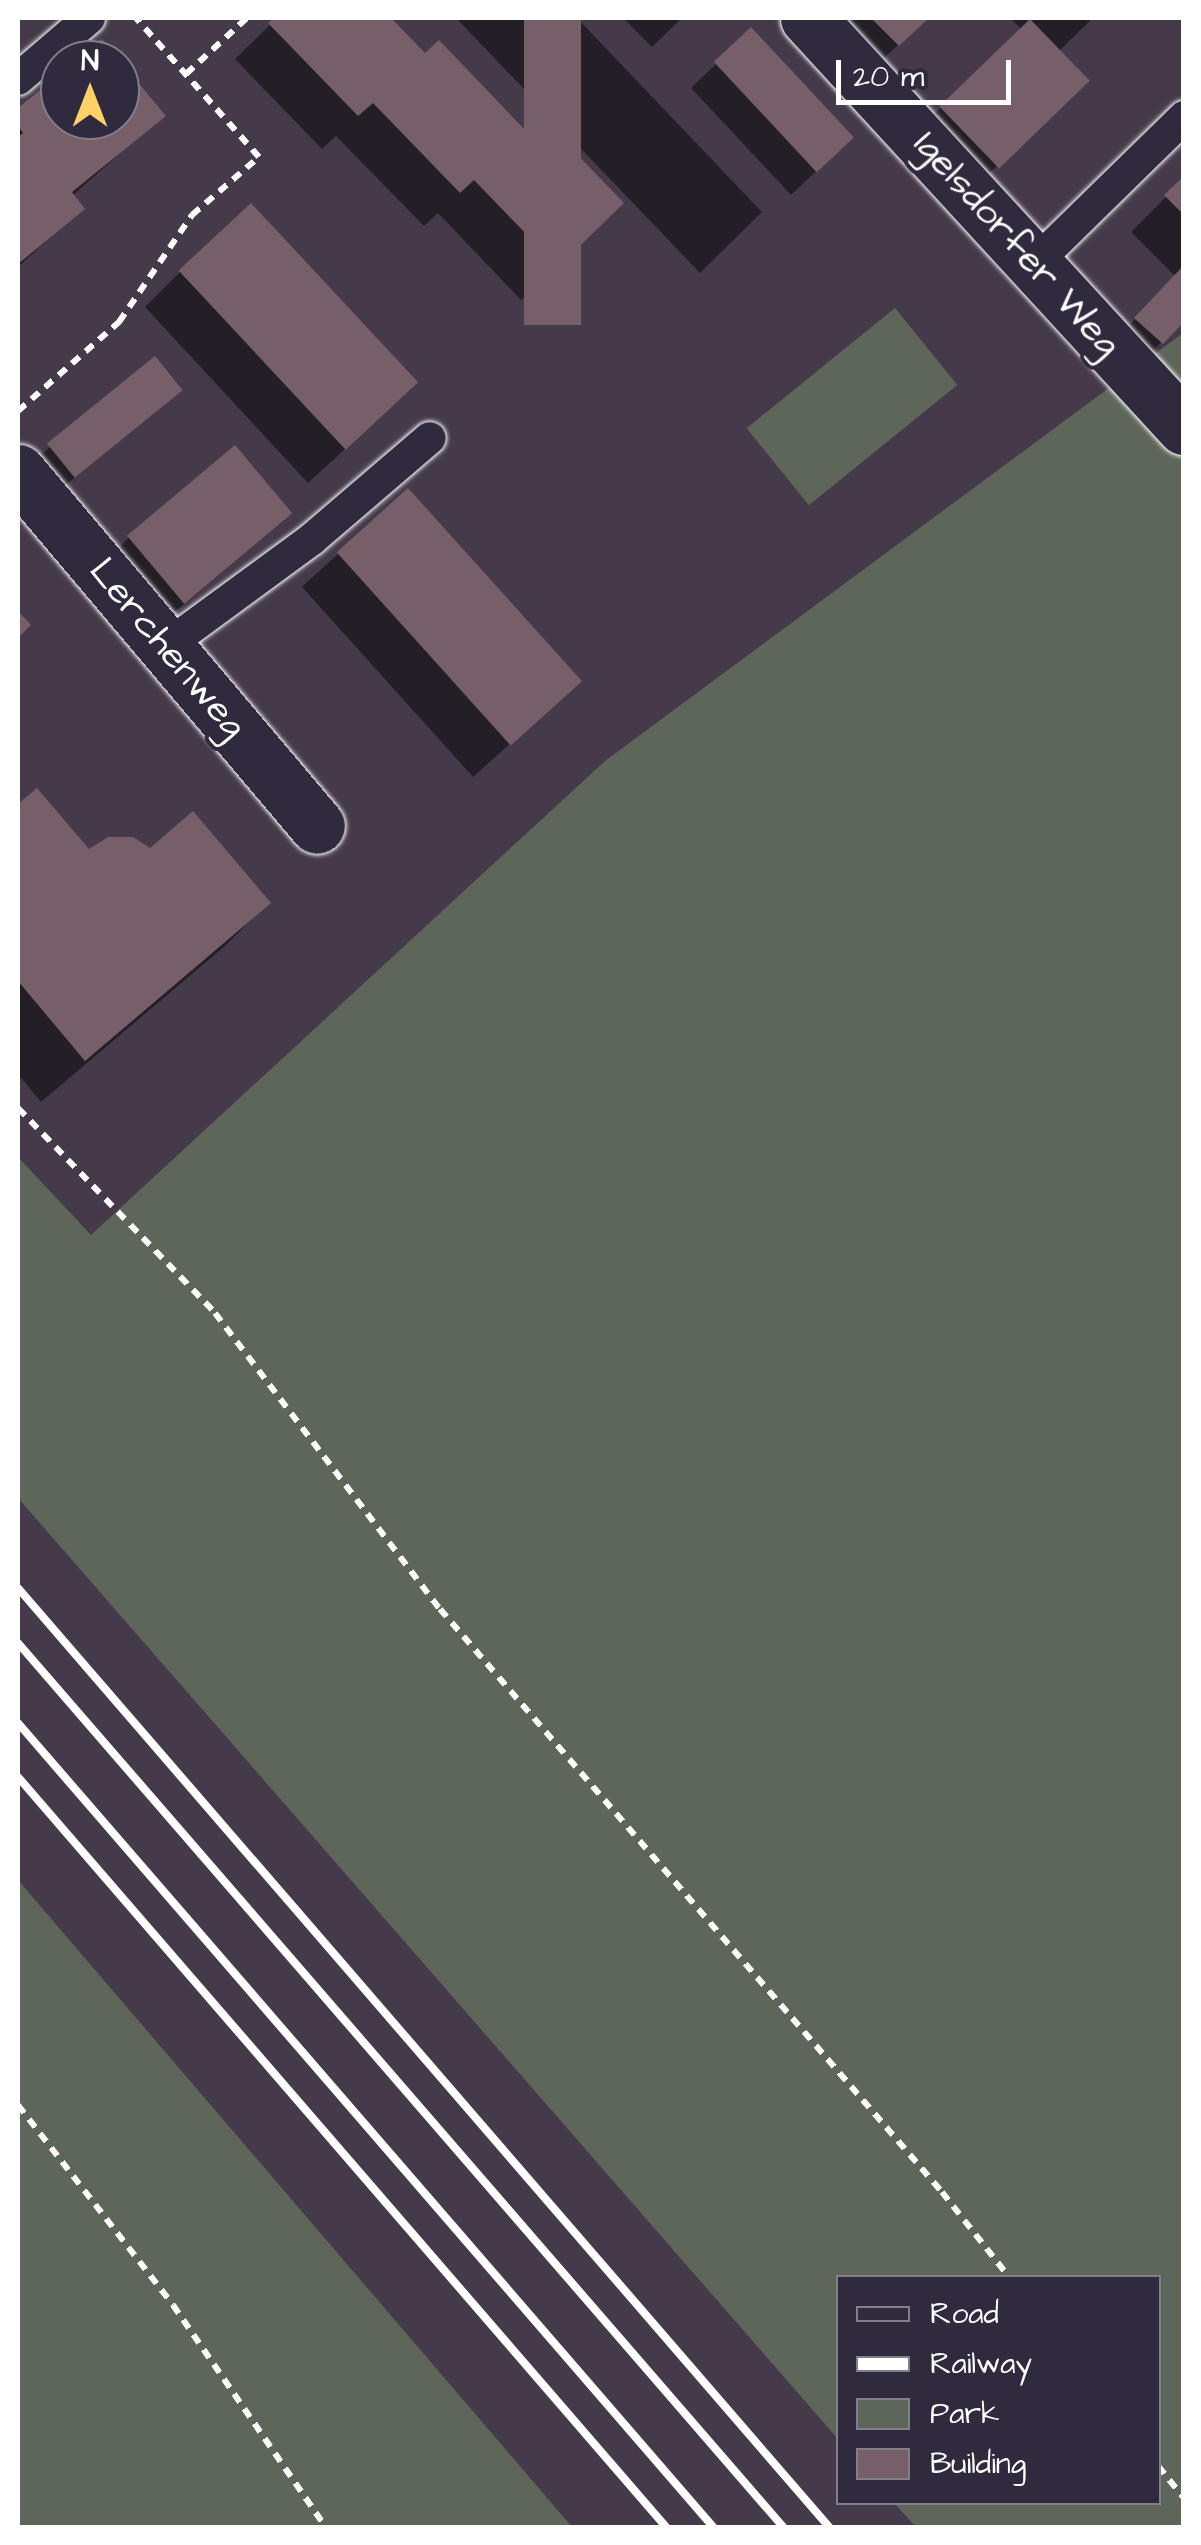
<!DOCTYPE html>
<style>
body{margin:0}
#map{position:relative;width:1201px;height:2545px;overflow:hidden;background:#453a4a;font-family:"Architects Daughter",sans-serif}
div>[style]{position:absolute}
.green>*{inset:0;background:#5e665a;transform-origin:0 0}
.shadow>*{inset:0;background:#0007;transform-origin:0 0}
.building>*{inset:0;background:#775f6a;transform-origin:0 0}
.path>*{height:6px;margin-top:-3px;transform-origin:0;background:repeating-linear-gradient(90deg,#fff 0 10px,transparent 0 18px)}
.roads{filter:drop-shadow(0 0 2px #fff) drop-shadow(0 0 2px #fff)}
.lane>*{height:32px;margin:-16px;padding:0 16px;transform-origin:16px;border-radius:16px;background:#2f2a3d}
.street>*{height:55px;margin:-27.5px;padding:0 27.5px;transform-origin:27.5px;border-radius:27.5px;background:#2f2a3d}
.rail>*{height:8px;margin:-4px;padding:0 4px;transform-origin:4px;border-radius:4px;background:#fff}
span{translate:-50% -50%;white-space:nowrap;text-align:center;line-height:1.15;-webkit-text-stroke:8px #2f2a3d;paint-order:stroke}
.street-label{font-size:38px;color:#fff}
.frame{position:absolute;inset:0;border:20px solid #fff;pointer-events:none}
.legend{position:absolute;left:836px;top:2275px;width:325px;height:230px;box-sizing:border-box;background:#2f2a3d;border:2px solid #827f8b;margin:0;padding:12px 18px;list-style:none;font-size:30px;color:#fff}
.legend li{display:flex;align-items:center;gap:20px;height:50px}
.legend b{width:50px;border:2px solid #827f8b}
.north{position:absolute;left:40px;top:40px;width:100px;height:100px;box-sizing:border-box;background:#2f2a3d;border:2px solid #827f8b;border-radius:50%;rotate:0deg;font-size:28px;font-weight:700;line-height:40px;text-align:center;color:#fff}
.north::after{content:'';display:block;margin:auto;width:35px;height:45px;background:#ffd166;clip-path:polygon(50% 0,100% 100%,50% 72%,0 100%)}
.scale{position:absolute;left:836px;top:60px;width:175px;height:45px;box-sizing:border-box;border:5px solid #fff;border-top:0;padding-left:12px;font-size:30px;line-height:35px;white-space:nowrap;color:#fff;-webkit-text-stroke:8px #2f2a3d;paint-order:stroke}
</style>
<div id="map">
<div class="green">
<div style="left:895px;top:308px;width:99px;height:191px;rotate:51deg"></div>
<div style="clip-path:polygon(1183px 333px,1183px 2527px,916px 2527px,894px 2503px,1158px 2502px,1158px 2278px,838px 2278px,838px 2439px,18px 1498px,18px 1157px,91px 1235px,605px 761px)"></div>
<div style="clip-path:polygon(18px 1880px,572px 2527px,18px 2527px)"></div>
</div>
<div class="shadow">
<div style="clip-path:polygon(277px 18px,387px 18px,425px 56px,526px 135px,586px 238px,521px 300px,438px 213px,424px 226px,336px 136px,322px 149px,235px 59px)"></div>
<div style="clip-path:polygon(456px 18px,577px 18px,762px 212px,700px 273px)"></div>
<div style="clip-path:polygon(623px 18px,682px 18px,652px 47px)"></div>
<div style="clip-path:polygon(823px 18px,927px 18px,872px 69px)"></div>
<div style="clip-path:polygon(1010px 18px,1093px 18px,1058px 52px,1061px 106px,971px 190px,916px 132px,1022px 30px)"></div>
<div style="clip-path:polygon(716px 64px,827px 161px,791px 195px,691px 88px)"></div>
<div style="clip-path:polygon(120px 65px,162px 116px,72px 196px,81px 209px,18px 267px,18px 112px,60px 77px,60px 120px,120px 120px)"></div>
<div style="clip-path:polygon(1184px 179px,1184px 319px,1149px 355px,1123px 332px,1175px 276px,1131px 232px)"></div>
<div style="clip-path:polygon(180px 272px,379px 418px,308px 483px,145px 307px)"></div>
<div style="clip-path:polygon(155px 360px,168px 402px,62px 488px,37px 458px)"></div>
<div style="left:408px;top:491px;width:256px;height:143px;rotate:48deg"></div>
<div style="clip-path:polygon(277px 525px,172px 614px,117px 550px,129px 537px)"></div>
<div style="clip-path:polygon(36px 792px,89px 853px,150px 851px,268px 903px,225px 946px,41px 1102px,18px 1074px,18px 808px)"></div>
</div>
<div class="building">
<div style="clip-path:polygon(274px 18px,391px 18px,425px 53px,439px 40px,526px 131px,540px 116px,624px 203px,558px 267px,474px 180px,460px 193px,373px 103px,358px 116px,268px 23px)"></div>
<div style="left:524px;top:18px;width:57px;height:307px"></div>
<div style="clip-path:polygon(871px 18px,929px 18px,899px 46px)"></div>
<div style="left:1030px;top:19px;width:86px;height:126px;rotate:46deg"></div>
<div style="left:751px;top:27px;width:151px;height:51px;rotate:47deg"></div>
<div style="clip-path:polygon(102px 39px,119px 60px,77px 60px)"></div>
<div style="clip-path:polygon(120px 61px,166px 116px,72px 192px,85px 209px,18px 264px,18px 137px,23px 133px,18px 126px,18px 108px,60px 74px,60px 120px,120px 120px)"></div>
<div style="clip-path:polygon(1184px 176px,1184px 215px,1164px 195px)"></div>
<div style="left:251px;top:203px;width:245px;height:99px;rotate:47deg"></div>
<div style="clip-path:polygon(1184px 265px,1184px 322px,1163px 344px,1134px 318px)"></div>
<div style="left:155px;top:356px;width:44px;height:139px;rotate:51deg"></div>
<div style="left:235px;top:445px;width:89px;height:141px;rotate:50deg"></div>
<div style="left:408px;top:488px;width:260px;height:96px;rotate:48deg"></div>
<div style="clip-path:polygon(18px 611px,31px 625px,18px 638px)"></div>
<div style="clip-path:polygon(37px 788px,89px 849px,108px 837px,133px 837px,150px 848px,193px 811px,271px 903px,85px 1061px,18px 981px,18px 804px)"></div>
</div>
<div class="path">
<div style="left:186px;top:74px;width:83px;rotate:-42.6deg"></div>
<div style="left:18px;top:411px;width:135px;rotate:-41.4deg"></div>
<div style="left:119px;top:322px;width:130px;rotate:-55.7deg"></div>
<div style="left:192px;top:215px;width:89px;rotate:-40.9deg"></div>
<div style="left:259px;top:157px;width:186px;rotate:-131.5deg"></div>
<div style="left:18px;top:1108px;width:284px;rotate:46.1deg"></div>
<div style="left:215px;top:1313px;width:372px;rotate:52.8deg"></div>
<div style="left:440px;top:1609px;width:769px;rotate:49.27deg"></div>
<div style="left:942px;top:2192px;width:110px;rotate:51.7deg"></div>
<div style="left:18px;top:2105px;width:253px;rotate:52.2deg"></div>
<div style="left:173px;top:2305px;width:270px;rotate:55.5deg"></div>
<div style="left:1158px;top:2466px;width:41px;rotate:50.9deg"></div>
</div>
<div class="roads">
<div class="lane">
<div style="left:18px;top:79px;width:94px;rotate:-40.7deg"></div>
<div style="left:1034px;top:264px;width:210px;rotate:-44.4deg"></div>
<div style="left:165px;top:647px;width:182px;rotate:-36.3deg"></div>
<div style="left:312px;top:539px;width:155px;rotate:-40.6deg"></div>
</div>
<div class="street">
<div style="left:808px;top:18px;width:556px;rotate:47.41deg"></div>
<div style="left:18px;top:472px;width:463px;rotate:49.8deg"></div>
</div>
</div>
<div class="rail">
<div style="left:18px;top:1588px;width:1242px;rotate:49.18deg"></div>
<div style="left:18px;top:1643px;width:1170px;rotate:49.12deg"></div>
<div style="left:18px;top:1723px;width:1064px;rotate:49.15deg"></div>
<div style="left:18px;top:1777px;width:993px;rotate:49.17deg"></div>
</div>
<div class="street-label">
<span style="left:1016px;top:245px;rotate:48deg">Igelsdorfer Weg</span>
<span style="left:167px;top:649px;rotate:50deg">Lerchenweg</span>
</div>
<div class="frame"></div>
<ul class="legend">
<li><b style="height:12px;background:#2f2a3d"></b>Road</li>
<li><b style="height:12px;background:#fff"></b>Railway</li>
<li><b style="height:28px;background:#5e665a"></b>Park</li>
<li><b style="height:28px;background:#775f6a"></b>Building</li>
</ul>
<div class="north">N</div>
<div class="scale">20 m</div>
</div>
